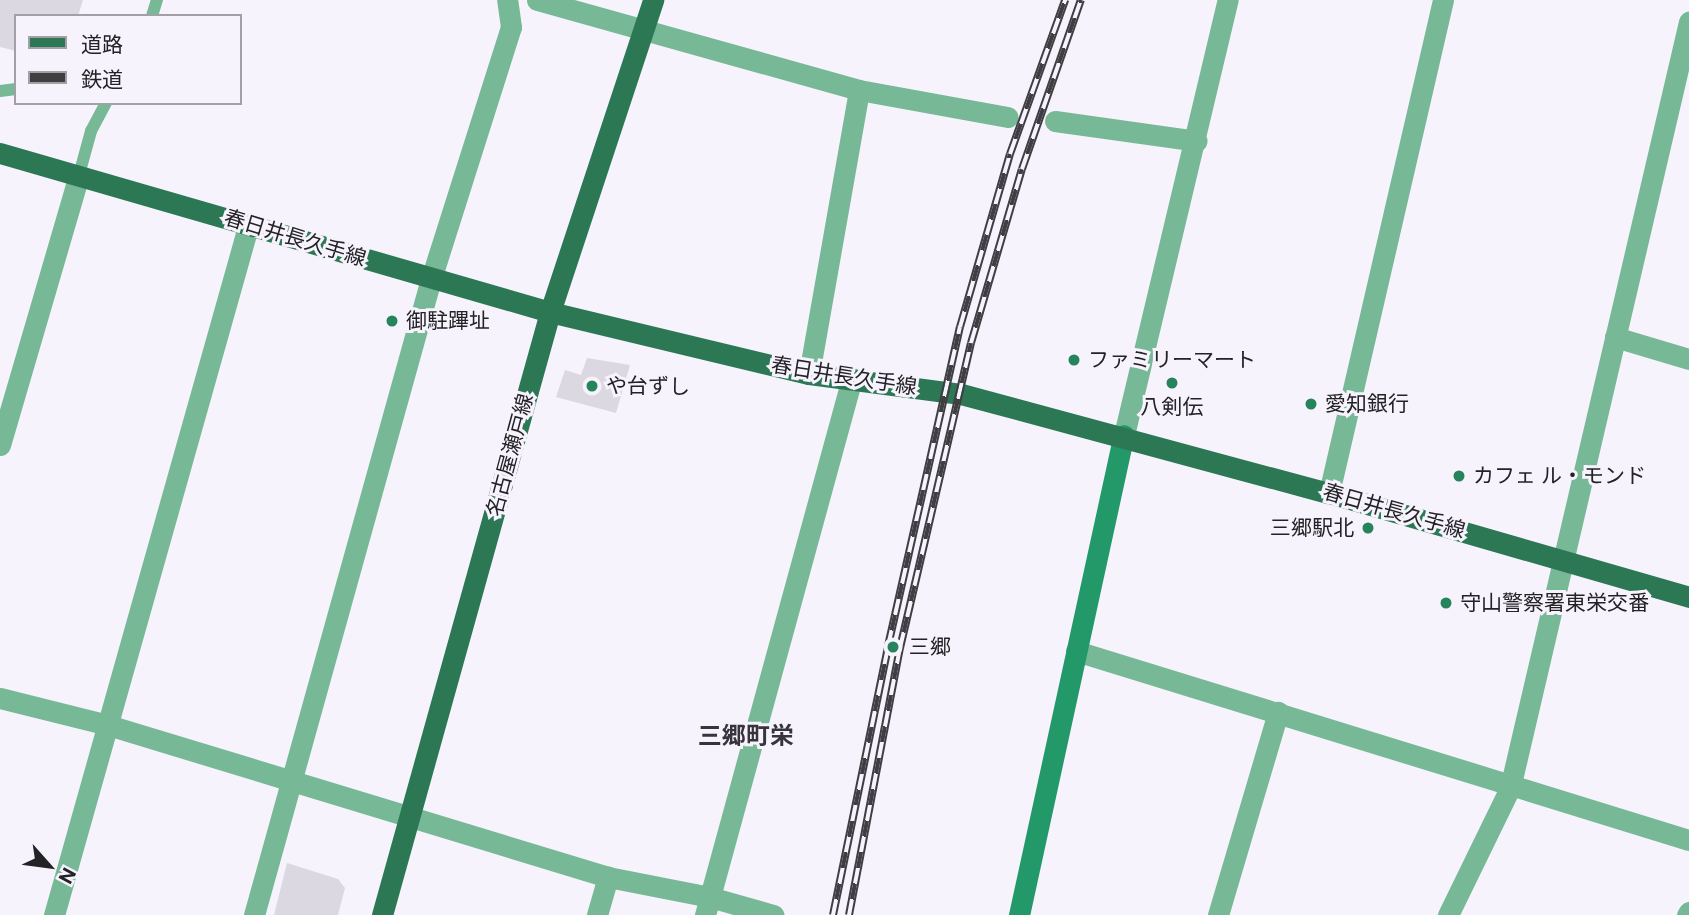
<!DOCTYPE html>
<meta charset="utf-8">
<style>
body{margin:0}
#map{position:relative;width:1689px;height:915px;overflow:hidden;background:#f6f3fc;font-family:"Public Sans","Noto Sans JP",sans-serif}
div>[style]{position:absolute}
.building>*{inset:0;background:#dcd8e2}
.lane>*{height:12px;margin:-6px;padding:0 6px;transform-origin:6px;border-radius:6px;background:#77b896}
.street>*{height:21px;margin:-10.5px;padding:0 10.5px;transform-origin:10.5px;border-radius:10.5px;background:#77b896}
.secondary>*{height:21px;margin:-10.5px;padding:0 10.5px;transform-origin:10.5px;border-radius:10.5px;background:#239869}
.primary>*{height:21px;margin:-10.5px;padding:0 10.5px;transform-origin:10.5px;border-radius:10.5px;background:#2c7855}
.rail>*{height:8px;margin-top:-4px;transform-origin:0;background:repeating-linear-gradient(90deg,#f6f3fc 0 16px,#3f3e42 0 32px);box-sizing:border-box;border-block:2px solid #3f3e42}
.dots>*{width:19px;height:19px;translate:-50% -50%;box-sizing:border-box;border:4px solid #f6f3fc;border-radius:50%}
span{translate:-50% -50%;white-space:nowrap;text-align:center;line-height:1.15;-webkit-text-stroke:6px #f6f3fc;paint-order:stroke}
.street-label{font-size:21px;color:#232225}
.poi-label{font-size:21px;color:#232225}
.left{translate:0 -50%;text-align:left}
.right{translate:-100% -50%;text-align:right}
.quarter-label{font-size:24px;color:#37343b;font-weight:700}
.legend{position:absolute;left:14px;top:14px;width:228px;height:91px;box-sizing:border-box;background:#f6f3fc;border:2px solid #a29fa6;margin:0;padding:9px 12px;list-style:none;font-size:21px;color:#232225}
.legend li{display:flex;align-items:center;gap:14px;height:35px}
.legend b{width:35px;border:2px solid #a29fa6}
.north{position:absolute;left:14px;top:831px;width:70px;height:70px;-webkit-text-stroke:5px #f6f3fc;paint-order:stroke;rotate:118deg;font-size:19px;font-weight:700;line-height:28px;text-align:center;color:#232225}
.north::after{content:'';display:block;margin:auto;width:24px;height:32px;background:#232225;clip-path:polygon(50% 0,100% 100%,50% 72%,0 100%)}
</style>
<div id="map">
<div class="building">
<div style="clip-path:polygon(0 0,83px 0,78px 16px,16px 16px,16px 51px,0 47px)"></div>
<div style="clip-path:polygon(587px 358px,630px 365px,616px 413px,556px 397px,565px 370px,581px 375px)"></div>
<div style="clip-path:polygon(287px 863px,338px 879px,345px 888px,338px 915px,274px 915px)"></div>
</div>
<div class="lane">
<div style="left:152px;top:16px;width:17px;rotate:-73deg"></div>
<div style="left:0;top:91px;width:16px;rotate:-7deg"></div>
<div style="left:79px;top:175px;width:46px;rotate:-74.7deg"></div>
<div style="left:91px;top:131px;width:32px;rotate:-62deg"></div>
</div>
<div class="street">
<div style="left:537px;top:0;width:334px;rotate:15.6deg"></div>
<div style="left:859px;top:90px;width:151px;rotate:10.3deg"></div>
<div style="left:1055px;top:121px;width:143px;rotate:8deg"></div>
<div style="left:1615px;top:337px;width:77px;rotate:16.6deg"></div>
<div style="left:809px;top:374px;width:288px;rotate:-80deg"></div>
<div style="left:1124px;top:435px;width:447px;rotate:-76.6deg"></div>
<div style="left:0;top:445px;width:281px;rotate:-73.7deg"></div>
<div style="left:1329px;top:493px;width:506px;rotate:-76.98deg"></div>
<div style="left:1076px;top:651px;width:641px;rotate:17.14deg"></div>
<div style="left:0;top:698px;width:111px;rotate:14deg"></div>
<div style="left:108px;top:725px;width:523px;rotate:16.91deg"></div>
<div style="left:608px;top:877px;width:104px;rotate:11.1deg"></div>
<div style="left:710px;top:897px;width:66px;rotate:15.9deg"></div>
<div style="left:54px;top:915px;width:719px;rotate:-74.26deg"></div>
<div style="left:254px;top:915px;width:660px;rotate:-74.45deg"></div>
<div style="left:431px;top:279px;width:264px;rotate:-72.4deg"></div>
<div style="left:511px;top:27px;width:27px;rotate:-98deg"></div>
<div style="left:597px;top:915px;width:40px;rotate:-74deg"></div>
<div style="left:705px;top:915px;width:557px;rotate:-74.69deg"></div>
<div style="left:1218px;top:915px;width:212px;rotate:-73.5deg"></div>
<div style="left:1448px;top:915px;width:141px;rotate:-64deg"></div>
<div style="left:1510px;top:788px;width:787px;rotate:-76.85deg"></div>
<div style="left:1687px;top:915px;width:4px;rotate:-56deg"></div>
</div>
<div class="secondary">
<div style="left:1019px;top:915px;width:491px;rotate:-77.7deg"></div>
</div>
<div class="primary">
<div style="left:0;top:153px;width:573px;rotate:16.12deg"></div>
<div style="left:550px;top:312px;width:266px;rotate:13.5deg"></div>
<div style="left:809px;top:374px;width:153px;rotate:7.5deg"></div>
<div style="left:961px;top:394px;width:381px;rotate:15.1deg"></div>
<div style="left:1329px;top:493px;width:375px;rotate:16.1deg"></div>
<div style="left:382px;top:915px;width:626px;rotate:-74.43deg"></div>
<div style="left:550px;top:312px;width:329px;rotate:-71.7deg"></div>
</div>
<div class="rail">
<div style="left:833px;top:915px;width:275px;rotate:-78.4deg"></div>
<div style="left:888px;top:646px;width:327px;rotate:-77.3deg"></div>
<div style="left:960px;top:327px;width:180px;rotate:-73.9deg"></div>
<div style="left:1010px;top:154px;width:164px;rotate:-70.3deg"></div>
<div style="left:849px;top:915px;width:272px;rotate:-79.2deg"></div>
<div style="left:900px;top:648px;width:313px;rotate:-76.9deg"></div>
<div style="left:971px;top:343px;width:181px;rotate:-73.7deg"></div>
<div style="left:1022px;top:169px;width:179px;rotate:-70.8deg"></div>
</div>
<div class="dots">
<div style="left:392px;top:321px;background:#26845c"></div>
<div style="left:1074px;top:360px;background:#26845c"></div>
<div style="left:1172px;top:383px;background:#26845c"></div>
<div style="left:592px;top:386px;background:#26845c"></div>
<div style="left:1311px;top:404px;background:#26845c"></div>
<div style="left:1459px;top:476px;background:#26845c"></div>
<div style="left:1368px;top:528px;background:#26845c"></div>
<div style="left:1446px;top:603px;background:#26845c"></div>
<div style="left:893px;top:647px;background:#26845c"></div>
</div>
<div class="street-label">
<span style="left:295px;top:238px;rotate:17deg">春日井長久手線</span>
<span style="left:844px;top:376px;rotate:9deg">春日井長久手線</span>
<span style="left:510px;top:455px;rotate:-75deg">名古屋瀬戸線</span>
<span style="left:1394px;top:511px;rotate:16deg">春日井長久手線</span>
</div>
<div class="poi-label">
<span class="left" style="left:406px;top:321px">御駐蹕址</span>
<span class="left" style="left:1088px;top:360px">ファミリーマート</span>
<span class="left" style="left:606px;top:386px">や台ずし</span>
<span class="left" style="left:1325px;top:404px">愛知銀行</span>
<span style="left:1172px;top:407px">八剣伝</span>
<span class="left" style="left:1473px;top:476px">カフェ ル・モンド</span>
<span class="right" style="left:1354px;top:528px">三郷駅北</span>
<span class="left" style="left:1460px;top:603px">守山警察署東栄交番</span>
<span class="left" style="left:909px;top:647px">三郷</span>
</div>
<div class="quarter-label">
<span style="left:746px;top:736px">三郷町栄</span>
</div>
<ul class="legend">
<li><b style="height:9px;background:#2c7855"></b>道路</li>
<li><b style="height:9px;background:#3f3e42"></b>鉄道</li>
</ul>
<div class="north">N</div>
</div>
